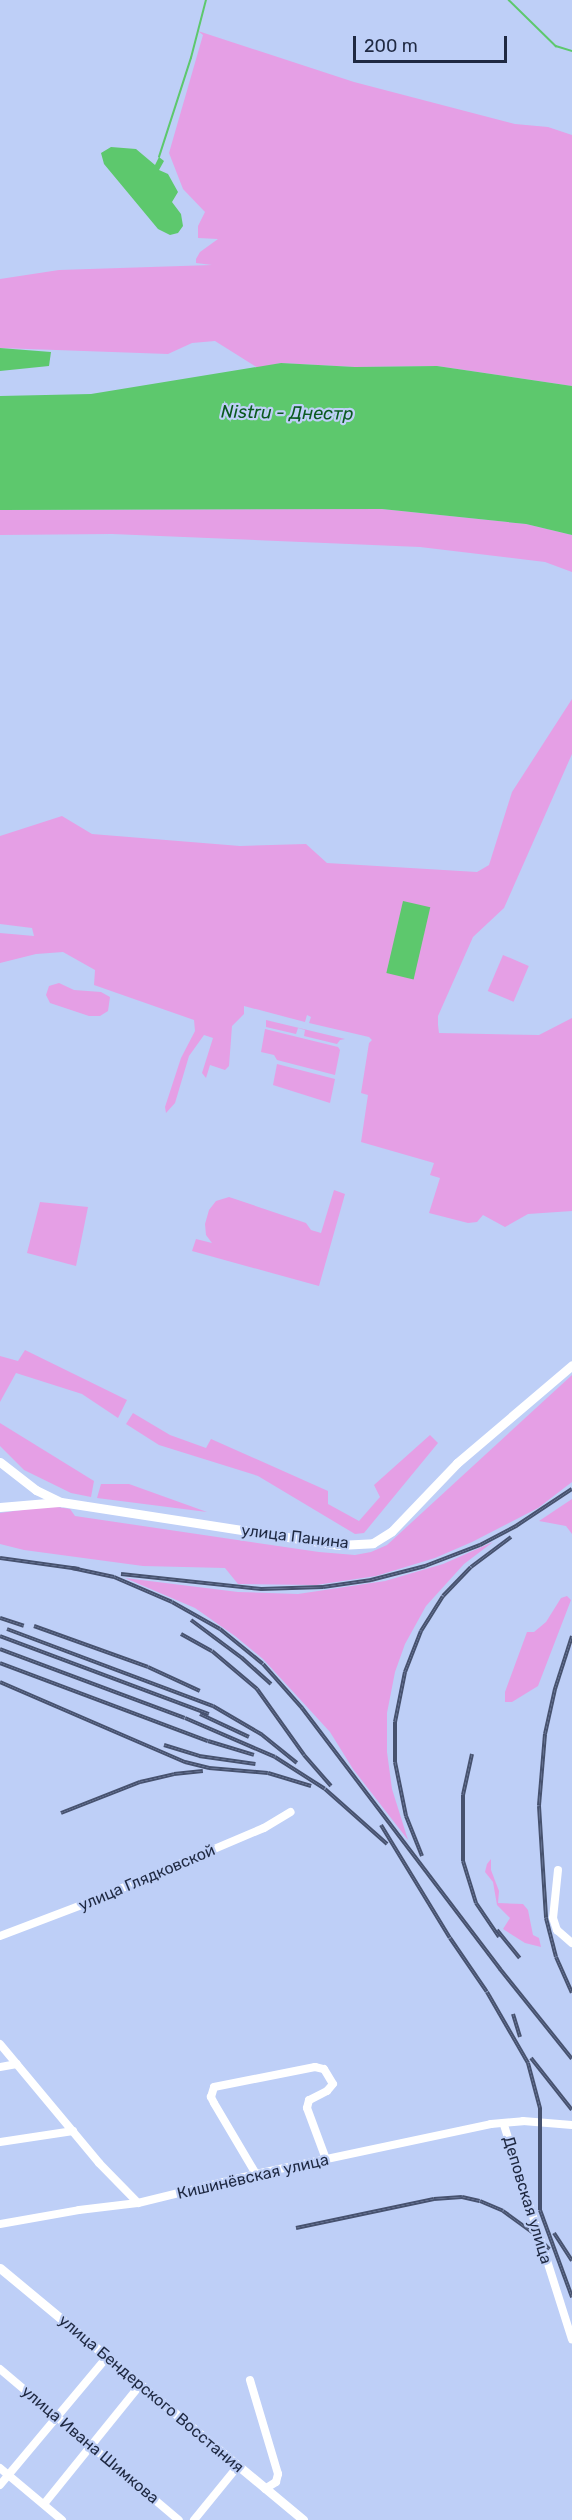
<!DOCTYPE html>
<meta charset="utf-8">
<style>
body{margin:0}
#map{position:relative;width:572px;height:2520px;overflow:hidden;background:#becff7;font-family:Rubik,sans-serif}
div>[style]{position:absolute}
.green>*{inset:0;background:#e59fe5;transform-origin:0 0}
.water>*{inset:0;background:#5dc86d;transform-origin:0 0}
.stream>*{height:1.5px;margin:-0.75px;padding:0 0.75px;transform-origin:0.75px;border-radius:0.75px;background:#5dc86d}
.minor>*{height:8px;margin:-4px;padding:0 4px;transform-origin:4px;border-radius:4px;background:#fff}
.major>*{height:9px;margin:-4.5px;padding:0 4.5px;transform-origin:4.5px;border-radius:4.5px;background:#fff}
.rail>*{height:4px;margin-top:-2px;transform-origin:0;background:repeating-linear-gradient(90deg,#becff7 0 4.5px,#47526f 0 9px);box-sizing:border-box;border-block:2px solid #47526f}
span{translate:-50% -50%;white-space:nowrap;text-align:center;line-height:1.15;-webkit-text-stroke:4.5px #becff7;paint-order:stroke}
.street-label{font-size:16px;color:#1f2942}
.water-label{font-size:18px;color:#0a591f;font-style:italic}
.scale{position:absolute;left:353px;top:36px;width:154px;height:27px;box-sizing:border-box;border:3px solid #1f2942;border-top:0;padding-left:8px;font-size:18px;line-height:21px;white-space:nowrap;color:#1f2942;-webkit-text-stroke:4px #becff7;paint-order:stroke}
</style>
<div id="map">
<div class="green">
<div style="clip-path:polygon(198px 31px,354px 82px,515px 124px,548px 127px,572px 135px,572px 386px,437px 366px,355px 367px,281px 363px,258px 368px,215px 341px,192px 343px,168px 354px,0 348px,0 279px,59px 270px,212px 265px,196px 263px,196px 259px,200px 252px,218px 239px,198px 238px,198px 226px,205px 212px,183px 189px,169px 153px,203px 35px)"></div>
<div style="clip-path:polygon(382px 509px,526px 524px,572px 535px,572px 572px,545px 562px,420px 547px,112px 534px,0 535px,0 510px)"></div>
<div style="clip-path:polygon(572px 699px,572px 754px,504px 908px,473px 937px,438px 1016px,438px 1025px,439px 1033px,539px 1035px,572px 1018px,572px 1211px,528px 1214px,505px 1227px,483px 1215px,477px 1222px,468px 1223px,429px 1213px,440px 1178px,430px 1175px,434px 1163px,361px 1142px,368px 1095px,361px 1093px,369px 1043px,372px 1040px,369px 1037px,309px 1023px,311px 1017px,307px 1015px,305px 1022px,244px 1006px,244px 1014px,232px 1026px,229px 1066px,225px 1070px,210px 1065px,206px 1078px,202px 1073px,213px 1038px,204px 1035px,189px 1056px,175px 1103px,166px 1113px,165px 1107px,181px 1058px,195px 1031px,194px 1020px,94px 985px,95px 970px,63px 952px,36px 954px,0 963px,0 933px,34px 936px,32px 928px,0 924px,0 836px,62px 816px,92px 834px,240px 846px,306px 844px,327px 863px,477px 872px,489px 865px,512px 792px)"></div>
<div style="left:503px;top:955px;width:28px;height:39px;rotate:23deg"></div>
<div style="clip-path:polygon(59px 983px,74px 990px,101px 992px,110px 997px,108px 1011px,100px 1016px,89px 1016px,50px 1003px,46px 995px,49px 986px)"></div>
<div style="clip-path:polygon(266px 1020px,345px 1039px,340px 1040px,337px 1044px,304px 1036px,305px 1030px,298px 1028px,296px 1034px,266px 1027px)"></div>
<div style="clip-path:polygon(265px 1029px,338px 1047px,340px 1050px,335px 1075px,277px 1060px,274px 1055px,261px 1052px)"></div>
<div style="clip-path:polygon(277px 1064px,335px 1079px,330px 1103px,273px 1085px)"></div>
<div style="clip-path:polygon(334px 1190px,345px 1194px,319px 1286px,192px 1251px,196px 1239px,212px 1243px,206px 1235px,205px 1224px,209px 1210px,216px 1201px,229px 1197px,306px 1223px,311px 1230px,321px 1233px)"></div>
<div style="clip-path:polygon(40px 1202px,88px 1207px,76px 1266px,27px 1253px)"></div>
<div style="clip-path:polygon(25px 1350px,127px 1400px,118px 1418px,82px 1394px,16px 1373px,0 1402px,0 1356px,18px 1361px)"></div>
<div style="clip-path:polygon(572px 1375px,572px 1482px,538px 1508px,472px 1542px,435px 1558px,376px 1576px,316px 1585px,238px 1584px,225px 1568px,143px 1566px,24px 1550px,0 1544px,0 1513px,51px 1506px,70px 1509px,75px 1516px,319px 1552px,355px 1555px,371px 1552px,387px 1545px)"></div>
<div style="clip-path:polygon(133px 1413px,170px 1435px,206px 1448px,211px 1439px,328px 1491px,328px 1504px,359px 1521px,380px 1497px,374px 1485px,430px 1435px,438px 1443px,364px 1533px,355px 1534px,258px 1476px,159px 1445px,126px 1424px)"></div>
<div style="clip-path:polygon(0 1423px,94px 1481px,91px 1497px,71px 1493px,24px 1470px,0 1446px)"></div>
<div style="clip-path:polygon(101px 1484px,129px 1484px,207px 1512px,97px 1498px)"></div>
<div style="clip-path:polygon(572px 1499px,572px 1534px,566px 1526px,539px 1521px)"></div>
<div style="clip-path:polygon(493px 1542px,464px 1564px,426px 1606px,405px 1644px,395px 1672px,387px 1713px,387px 1752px,392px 1789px,408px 1840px,353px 1769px,330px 1732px,263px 1659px,235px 1636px,195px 1608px,125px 1578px,238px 1592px,298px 1594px,385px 1581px,443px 1564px)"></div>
<div style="clip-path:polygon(567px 1596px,571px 1600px,538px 1686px,512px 1702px,505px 1702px,505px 1692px,527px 1632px,534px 1632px,546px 1622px,561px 1598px)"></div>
<div style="clip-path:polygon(491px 1859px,491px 1870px,499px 1891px,498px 1903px,523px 1904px,528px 1910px,533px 1935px,539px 1938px,541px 1947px,525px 1943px,503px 1929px,510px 1918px,497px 1905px,493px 1882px,485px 1872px,487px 1864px)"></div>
</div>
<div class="water">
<div style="clip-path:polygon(111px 147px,136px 149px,155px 165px,159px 157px,164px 161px,159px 170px,168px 174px,178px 192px,172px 202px,181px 214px,183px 226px,178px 233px,170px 235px,158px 229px,104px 164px,101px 153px)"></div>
<div style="clip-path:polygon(0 348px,51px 352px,49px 366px,0 371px)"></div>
<div style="clip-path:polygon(281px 363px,355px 367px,437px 366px,572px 386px,572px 535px,526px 524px,382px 509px,0 510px,0 396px,91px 394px)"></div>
<div style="left:403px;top:901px;width:28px;height:74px;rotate:13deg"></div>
</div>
<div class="stream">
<div style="left:509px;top:0;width:66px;rotate:44.4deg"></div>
<div style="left:556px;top:46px;width:17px;rotate:17deg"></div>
<div style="left:159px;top:157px;width:104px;rotate:-72.1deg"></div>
<div style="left:191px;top:58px;width:60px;rotate:-75.5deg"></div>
</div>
<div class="minor">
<div style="left:558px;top:1870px;width:48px;rotate:95.9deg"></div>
<div style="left:553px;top:1918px;width:13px;rotate:72deg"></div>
<div style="left:557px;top:1930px;width:20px;rotate:41deg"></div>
<div style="left:0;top:1936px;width:93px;rotate:-20.8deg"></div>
<div style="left:87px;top:1903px;width:192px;rotate:-23deg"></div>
<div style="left:264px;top:1828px;width:31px;rotate:-31deg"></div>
<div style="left:0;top:2044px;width:155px;rotate:50.2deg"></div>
<div style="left:99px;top:2163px;width:56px;rotate:45.7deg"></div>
<div style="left:0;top:2067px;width:17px;rotate:-10deg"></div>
<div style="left:504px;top:2125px;width:225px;rotate:72.4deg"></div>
<div style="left:0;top:2142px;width:74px;rotate:-8.6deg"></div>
<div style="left:256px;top:2174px;width:82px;rotate:-120.6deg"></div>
<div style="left:214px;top:2103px;width:7px;rotate:-117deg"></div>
<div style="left:211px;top:2097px;width:10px;rotate:-73deg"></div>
<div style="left:214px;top:2087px;width:103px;rotate:-11.2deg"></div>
<div style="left:315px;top:2067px;width:9px;rotate:13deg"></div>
<div style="left:324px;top:2069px;width:17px;rotate:59deg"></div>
<div style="left:333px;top:2084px;width:9px;rotate:131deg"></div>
<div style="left:327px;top:2091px;width:20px;rotate:153deg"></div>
<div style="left:309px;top:2100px;width:8px;rotate:104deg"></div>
<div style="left:307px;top:2108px;width:54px;rotate:69.6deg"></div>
<div style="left:0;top:2224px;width:80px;rotate:-10deg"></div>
<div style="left:79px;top:2210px;width:59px;rotate:-6.8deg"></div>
<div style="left:138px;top:2203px;width:122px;rotate:-13.8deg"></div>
<div style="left:256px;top:2174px;width:240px;rotate:-12deg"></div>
<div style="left:491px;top:2124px;width:32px;rotate:-5deg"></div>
<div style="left:523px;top:2121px;width:49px;rotate:4.7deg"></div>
<div style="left:0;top:2369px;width:234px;rotate:40.2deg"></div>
<div style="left:250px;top:2380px;width:98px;rotate:73.4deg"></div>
<div style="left:278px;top:2474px;width:8px;rotate:104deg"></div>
<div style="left:276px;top:2482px;width:13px;rotate:148deg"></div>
<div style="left:0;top:2468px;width:81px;rotate:40deg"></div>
<div style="left:0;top:2485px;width:167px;rotate:-50.1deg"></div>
<div style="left:44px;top:2504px;width:153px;rotate:-51.1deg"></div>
<div style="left:194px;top:2520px;width:70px;rotate:-50.8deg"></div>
</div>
<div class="major">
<div style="left:0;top:1462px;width:46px;rotate:37.9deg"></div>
<div style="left:36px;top:1490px;width:28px;rotate:26deg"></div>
<div style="left:61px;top:1502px;width:281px;rotate:8.8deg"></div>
<div style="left:339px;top:1545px;width:34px;rotate:-3deg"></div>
<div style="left:373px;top:1543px;width:22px;rotate:-32deg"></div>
<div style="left:392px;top:1531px;width:94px;rotate:-46.3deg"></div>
<div style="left:457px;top:1463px;width:151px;rotate:-40.4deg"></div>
<div style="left:0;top:1507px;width:59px;rotate:-4.8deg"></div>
<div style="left:0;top:2268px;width:394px;rotate:39.7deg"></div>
</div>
<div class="rail">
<div style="left:0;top:1558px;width:80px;rotate:7.9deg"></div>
<div style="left:72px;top:1568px;width:43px;rotate:12.1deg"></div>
<div style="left:114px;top:1577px;width:63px;rotate:23.3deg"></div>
<div style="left:172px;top:1602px;width:55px;rotate:29.4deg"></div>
<div style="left:220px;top:1629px;width:55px;rotate:39.1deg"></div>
<div style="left:263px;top:1664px;width:59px;rotate:48.4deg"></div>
<div style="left:302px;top:1708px;width:328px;rotate:52.8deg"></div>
<div style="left:500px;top:1969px;width:115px;rotate:51.3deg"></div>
<div style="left:121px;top:1574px;width:141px;rotate:6.1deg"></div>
<div style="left:261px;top:1589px;width:62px;rotate:-1.8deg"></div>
<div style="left:323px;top:1587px;width:49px;rotate:-8.3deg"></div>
<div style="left:371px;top:1580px;width:56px;rotate:-14.5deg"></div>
<div style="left:425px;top:1566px;width:59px;rotate:-20.9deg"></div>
<div style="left:480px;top:1545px;width:41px;rotate:-27.8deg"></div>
<div style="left:516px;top:1526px;width:67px;rotate:-33.5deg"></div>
<div style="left:0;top:1618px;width:25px;rotate:18deg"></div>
<div style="left:191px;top:1620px;width:64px;rotate:36.7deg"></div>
<div style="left:242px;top:1658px;width:39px;rotate:42deg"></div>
<div style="left:34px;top:1626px;width:121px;rotate:19.8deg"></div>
<div style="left:148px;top:1667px;width:57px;rotate:24.8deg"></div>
<div style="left:7px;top:1629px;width:220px;rotate:20.5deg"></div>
<div style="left:213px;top:1706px;width:56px;rotate:30.3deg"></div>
<div style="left:261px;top:1734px;width:46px;rotate:38.9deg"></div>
<div style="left:181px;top:1634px;width:35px;rotate:29deg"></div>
<div style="left:212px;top:1651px;width:59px;rotate:40.2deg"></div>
<div style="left:257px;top:1689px;width:81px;rotate:54.5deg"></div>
<div style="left:304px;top:1755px;width:41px;rotate:48.9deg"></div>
<div style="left:0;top:1636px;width:223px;rotate:20.5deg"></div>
<div style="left:572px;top:1636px;width:56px;rotate:107.8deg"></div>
<div style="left:555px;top:1689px;width:46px;rotate:102.5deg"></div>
<div style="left:545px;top:1734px;width:72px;rotate:94.8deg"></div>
<div style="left:539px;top:1806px;width:112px;rotate:86.4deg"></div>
<div style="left:546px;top:1918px;width:40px;rotate:75.6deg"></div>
<div style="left:556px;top:1957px;width:39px;rotate:66deg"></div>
<div style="left:0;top:1649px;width:197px;rotate:20.5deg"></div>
<div style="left:185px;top:1718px;width:98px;rotate:23.4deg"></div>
<div style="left:275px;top:1757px;width:59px;rotate:32.6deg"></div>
<div style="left:325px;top:1789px;width:83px;rotate:41.6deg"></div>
<div style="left:0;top:1663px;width:222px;rotate:20.6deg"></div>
<div style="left:208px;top:1741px;width:48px;rotate:16.9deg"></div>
<div style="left:0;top:1682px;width:202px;rotate:23.4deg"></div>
<div style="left:185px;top:1762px;width:25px;rotate:14deg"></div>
<div style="left:209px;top:1768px;width:59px;rotate:4.8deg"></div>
<div style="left:268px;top:1773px;width:45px;rotate:16.8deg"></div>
<div style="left:200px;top:1714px;width:54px;rotate:25.1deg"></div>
<div style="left:164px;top:1745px;width:37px;rotate:17deg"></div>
<div style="left:199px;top:1756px;width:57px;rotate:8.1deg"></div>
<div style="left:472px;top:1754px;width:42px;rotate:102.4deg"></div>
<div style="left:463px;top:1795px;width:66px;rotate:90deg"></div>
<div style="left:463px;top:1861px;width:44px;rotate:72.8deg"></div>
<div style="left:476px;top:1903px;width:41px;rotate:55.9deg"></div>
<div style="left:61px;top:1813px;width:85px;rotate:-21.4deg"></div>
<div style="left:140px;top:1782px;width:35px;rotate:-13deg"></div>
<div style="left:174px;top:1774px;width:29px;rotate:-6deg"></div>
<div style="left:381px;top:1825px;width:132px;rotate:58.6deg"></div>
<div style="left:450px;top:1938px;width:65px;rotate:55.6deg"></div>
<div style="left:487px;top:1992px;width:82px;rotate:60deg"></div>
<div style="left:528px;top:2063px;width:47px;rotate:75.1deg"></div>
<div style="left:540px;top:2108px;width:102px;rotate:90deg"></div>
<div style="left:540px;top:2210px;width:93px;rotate:69.8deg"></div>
<div style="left:422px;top:1856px;width:43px;rotate:-111.8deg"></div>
<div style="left:406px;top:1816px;width:55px;rotate:-101.5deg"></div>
<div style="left:395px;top:1762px;width:40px;rotate:-90deg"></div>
<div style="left:395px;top:1722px;width:51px;rotate:-78.7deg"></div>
<div style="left:405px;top:1672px;width:44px;rotate:-68.7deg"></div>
<div style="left:421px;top:1631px;width:41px;rotate:-57.8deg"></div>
<div style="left:443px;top:1596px;width:40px;rotate:-46deg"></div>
<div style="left:471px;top:1567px;width:50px;rotate:-36.9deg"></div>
<div style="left:497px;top:1930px;width:36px;rotate:51deg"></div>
<div style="left:513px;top:2014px;width:24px;rotate:73deg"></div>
<div style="left:531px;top:2058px;width:66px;rotate:51.7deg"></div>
<div style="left:296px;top:2228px;width:141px;rotate:-11.9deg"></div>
<div style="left:434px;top:2199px;width:28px;rotate:-4deg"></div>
<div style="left:462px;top:2197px;width:18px;rotate:13deg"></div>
<div style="left:480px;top:2201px;width:25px;rotate:23deg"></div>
<div style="left:503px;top:2211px;width:37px;rotate:36deg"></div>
<div style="left:533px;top:2233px;width:23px;rotate:45deg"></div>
<div style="left:554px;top:2233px;width:33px;rotate:57deg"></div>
</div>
<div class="street-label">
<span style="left:295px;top:1537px;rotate:7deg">улица Панина</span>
<span style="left:147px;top:1878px;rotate:-23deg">улица Глядковской</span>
<span style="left:253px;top:2177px;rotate:-13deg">Кишинёвская улица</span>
<span style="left:527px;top:2200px;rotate:73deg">Деповская улица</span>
<span style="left:151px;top:2394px;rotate:40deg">улица Бендерского Восстания</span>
<span style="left:90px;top:2445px;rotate:40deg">улица Ивана Шимкова</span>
</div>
<div class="water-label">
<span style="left:287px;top:413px;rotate:1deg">Nistru - Днестр</span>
</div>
<div class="scale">200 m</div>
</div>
